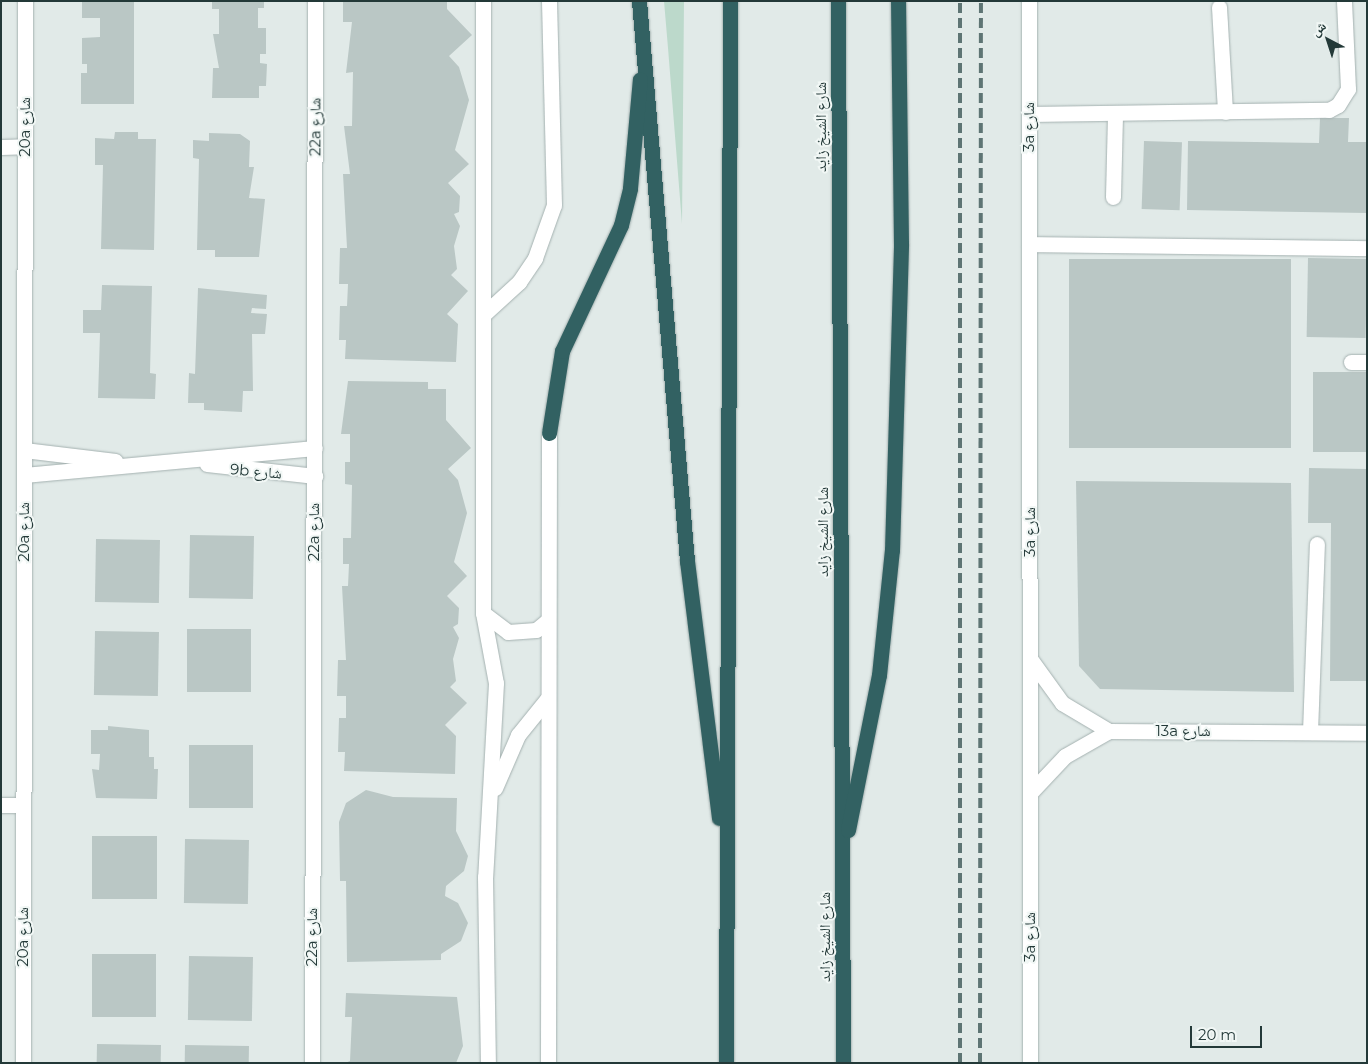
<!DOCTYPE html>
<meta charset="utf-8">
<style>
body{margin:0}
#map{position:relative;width:1368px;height:1064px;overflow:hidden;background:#e1eae8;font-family:Montserrat,"Noto Naskh Arabic",sans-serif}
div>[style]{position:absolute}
.green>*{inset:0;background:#bcd9cb}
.building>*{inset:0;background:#bac7c5;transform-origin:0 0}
.roads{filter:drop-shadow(0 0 1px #a4b1b0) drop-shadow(0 0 1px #a4b1b0)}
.minor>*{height:15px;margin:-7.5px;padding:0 7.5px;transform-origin:7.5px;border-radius:7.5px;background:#fff}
.highway>*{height:15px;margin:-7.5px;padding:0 7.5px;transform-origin:7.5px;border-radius:7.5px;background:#326162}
.rail>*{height:4px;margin-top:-2px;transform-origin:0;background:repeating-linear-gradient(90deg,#5e7574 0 10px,transparent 0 15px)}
span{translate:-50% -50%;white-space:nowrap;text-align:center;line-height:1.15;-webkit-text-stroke:4px #f1f7f5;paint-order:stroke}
.street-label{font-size:15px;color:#233938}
.frame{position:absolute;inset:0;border:2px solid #233938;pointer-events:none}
.north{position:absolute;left:1303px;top:15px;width:50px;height:50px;-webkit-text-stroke:4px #f1f7f5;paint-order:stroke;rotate:320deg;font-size:14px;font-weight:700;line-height:20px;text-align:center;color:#233938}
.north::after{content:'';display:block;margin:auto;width:18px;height:22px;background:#233938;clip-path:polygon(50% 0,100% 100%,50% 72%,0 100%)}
.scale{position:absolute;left:1190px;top:1026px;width:72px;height:22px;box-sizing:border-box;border:2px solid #233938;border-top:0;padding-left:6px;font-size:15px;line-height:18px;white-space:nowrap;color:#233938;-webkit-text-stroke:4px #f1f7f5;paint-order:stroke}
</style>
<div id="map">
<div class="green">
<div style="clip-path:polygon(664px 1px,684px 1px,682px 224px,668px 48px)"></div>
</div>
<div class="building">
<div style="clip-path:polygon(82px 1px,134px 1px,134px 104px,81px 104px,81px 73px,87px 73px,87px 64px,82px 64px,82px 38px,100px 37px,100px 18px,82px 18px)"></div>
<div style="clip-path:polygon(212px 1px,264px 1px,264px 8px,258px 8px,258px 28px,266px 28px,266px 54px,260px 54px,260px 63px,267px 64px,266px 86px,259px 86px,259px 98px,212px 98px,213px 68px,219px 68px,213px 34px,219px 34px,219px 9px,212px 9px)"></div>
<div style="clip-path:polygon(343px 1px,447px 1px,447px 9px,472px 35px,449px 56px,459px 67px,469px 100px,455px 150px,469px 164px,448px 183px,460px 196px,459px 212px,454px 214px,460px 226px,454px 246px,457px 269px,451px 275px,468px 291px,447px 314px,458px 324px,456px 362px,345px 359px,346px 340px,339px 340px,340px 306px,347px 306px,348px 284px,339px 284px,340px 248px,347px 248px,343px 174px,350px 174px,344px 126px,352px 126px,353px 72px,346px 73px,352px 22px,343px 22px)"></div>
<div style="clip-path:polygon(1320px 118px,1349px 118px,1348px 142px,1367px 142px,1367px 213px,1187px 210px,1188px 141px,1319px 143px)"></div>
<div style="clip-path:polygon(115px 132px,138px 132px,138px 139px,156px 139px,154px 250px,101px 249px,103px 165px,95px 165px,95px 138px,114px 139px)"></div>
<div style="clip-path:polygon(209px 133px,240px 134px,250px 141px,249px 167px,254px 167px,249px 198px,265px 199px,259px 257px,215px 257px,215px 250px,197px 250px,199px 159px,193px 158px,193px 140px,209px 141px)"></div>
<div style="left:1144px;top:141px;width:38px;height:68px;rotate:2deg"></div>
<div style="left:1308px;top:258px;width:59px;height:79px;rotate:1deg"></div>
<div style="left:1069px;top:259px;width:222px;height:189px"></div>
<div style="clip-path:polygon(102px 285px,152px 286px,150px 373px,156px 374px,155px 399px,98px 398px,100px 333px,83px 333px,83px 310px,101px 310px)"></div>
<div style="clip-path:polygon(198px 288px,267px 295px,266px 309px,252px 308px,251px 313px,267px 314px,265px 334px,252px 334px,253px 391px,243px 391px,242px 412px,204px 410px,204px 403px,188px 403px,189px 373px,195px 374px)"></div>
<div style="left:1313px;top:372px;width:54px;height:80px"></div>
<div style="clip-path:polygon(348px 381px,428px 382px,428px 389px,446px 389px,446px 420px,471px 448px,448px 469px,458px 480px,467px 513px,454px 562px,467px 576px,447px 596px,459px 608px,458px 624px,453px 627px,459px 638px,453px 659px,456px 681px,450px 687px,467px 703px,445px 725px,456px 736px,455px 774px,344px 771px,345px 752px,338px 752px,339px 718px,346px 718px,346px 696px,337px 696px,338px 660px,346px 660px,342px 586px,348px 586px,349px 564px,343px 564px,343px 538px,351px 538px,352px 485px,345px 484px,345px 462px,350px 462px,350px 434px,341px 434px)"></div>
<div style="clip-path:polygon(1309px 468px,1367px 469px,1367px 681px,1330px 681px,1331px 523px,1308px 523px)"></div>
<div style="clip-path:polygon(1076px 481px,1291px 483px,1294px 692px,1100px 689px,1079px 666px)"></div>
<div style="left:190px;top:535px;width:64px;height:63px;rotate:1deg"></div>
<div style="left:96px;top:539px;width:64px;height:63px;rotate:1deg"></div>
<div style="left:187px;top:629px;width:64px;height:63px"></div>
<div style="left:95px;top:631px;width:64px;height:64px;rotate:1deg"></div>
<div style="clip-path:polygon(108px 726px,149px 730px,149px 757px,154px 757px,154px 769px,158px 769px,157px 799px,96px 798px,92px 769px,99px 770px,100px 754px,91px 754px,91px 730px,108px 730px)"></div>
<div style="left:189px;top:745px;width:64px;height:63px"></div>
<div style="clip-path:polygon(366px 790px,393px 797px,457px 798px,456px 831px,468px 856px,464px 871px,446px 886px,445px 896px,458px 903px,468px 923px,461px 941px,441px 954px,441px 960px,347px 962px,346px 881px,340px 881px,339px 822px,346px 803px)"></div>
<div style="left:92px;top:836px;width:65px;height:63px"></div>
<div style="left:185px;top:839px;width:64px;height:64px;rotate:1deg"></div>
<div style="left:92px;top:954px;width:64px;height:63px"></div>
<div style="left:189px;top:956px;width:64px;height:64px;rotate:1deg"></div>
<div style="clip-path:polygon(346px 993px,457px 997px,463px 1046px,456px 1063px,345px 1063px,350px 1061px,352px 1017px,345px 1017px)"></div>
<div style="left:97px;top:1044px;width:64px;height:19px;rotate:1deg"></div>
<div style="left:185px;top:1045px;width:64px;height:18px;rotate:1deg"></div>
</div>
<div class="roads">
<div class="minor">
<div style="left:483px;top:1px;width:612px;rotate:90deg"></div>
<div style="left:483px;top:613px;width:71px;rotate:79.5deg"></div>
<div style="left:496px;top:683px;width:194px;rotate:93.2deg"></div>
<div style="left:485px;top:877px;width:186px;rotate:89.1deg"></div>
<div style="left:1029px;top:1px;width:1062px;rotate:89.95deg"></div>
<div style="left:1219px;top:7px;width:105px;rotate:86.7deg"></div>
<div style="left:1029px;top:114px;width:300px;rotate:-0.8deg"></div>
<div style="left:1329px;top:110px;width:10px;rotate:-29deg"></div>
<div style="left:1338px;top:105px;width:19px;rotate:-58deg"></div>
<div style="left:1348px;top:89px;width:88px;rotate:-92.6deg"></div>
<div style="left:1px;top:147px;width:24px;rotate:-2deg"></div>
<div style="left:1113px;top:197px;width:83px;rotate:-88.6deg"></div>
<div style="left:1029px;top:244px;width:338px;rotate:0.7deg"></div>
<div style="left:483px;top:315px;width:49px;rotate:-42.5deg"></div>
<div style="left:519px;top:282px;width:29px;rotate:-56deg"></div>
<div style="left:535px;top:258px;width:56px;rotate:-70.3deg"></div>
<div style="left:554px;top:205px;width:204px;rotate:-91.4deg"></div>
<div style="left:1351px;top:362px;width:16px"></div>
<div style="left:24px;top:450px;width:92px;rotate:6.9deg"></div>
<div style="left:207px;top:464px;width:109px;rotate:6.3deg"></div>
<div style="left:24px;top:475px;width:292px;rotate:-5.3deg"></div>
<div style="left:483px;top:613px;width:31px;rotate:37deg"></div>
<div style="left:508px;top:632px;width:28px;rotate:-4deg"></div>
<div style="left:536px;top:630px;width:14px;rotate:-39deg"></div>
<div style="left:1031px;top:660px;width:53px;rotate:54.2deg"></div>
<div style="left:1062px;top:703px;width:55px;rotate:30.8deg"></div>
<div style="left:1109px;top:731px;width:258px;rotate:0.4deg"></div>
<div style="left:1310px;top:732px;width:188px;rotate:-87.9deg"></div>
<div style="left:495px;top:788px;width:58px;rotate:-66.5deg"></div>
<div style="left:518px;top:735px;width:46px;rotate:-51.1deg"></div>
<div style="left:1030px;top:793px;width:51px;rotate:-46.6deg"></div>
<div style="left:1065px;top:756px;width:51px;rotate:-29.6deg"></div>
<div style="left:1px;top:805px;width:22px"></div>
<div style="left:23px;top:1063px;width:1062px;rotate:-89.89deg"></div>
<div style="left:312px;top:1063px;width:1062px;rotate:-89.84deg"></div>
<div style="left:548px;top:1063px;width:630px;rotate:-89.91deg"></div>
</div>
<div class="highway">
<div style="left:639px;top:1px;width:562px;rotate:85.1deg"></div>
<div style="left:687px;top:561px;width:259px;rotate:82.9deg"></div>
<div style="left:838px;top:1px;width:1062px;rotate:89.73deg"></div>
<div style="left:549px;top:433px;width:83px;rotate:-81deg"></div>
<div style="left:562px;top:351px;width:139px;rotate:-64.9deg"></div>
<div style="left:621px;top:225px;width:38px;rotate:-76deg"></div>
<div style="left:630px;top:188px;width:109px;rotate:-84.8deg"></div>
<div style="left:848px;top:830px;width:158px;rotate:-78.7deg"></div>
<div style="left:879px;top:675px;width:126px;rotate:-84.1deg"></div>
<div style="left:892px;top:550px;width:306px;rotate:-88.3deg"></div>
<div style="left:901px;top:244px;width:243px;rotate:-90.7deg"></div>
<div style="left:726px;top:1063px;width:1062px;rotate:-89.78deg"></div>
</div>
</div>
<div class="rail">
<div style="left:960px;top:1063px;width:1062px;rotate:-90deg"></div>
<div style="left:980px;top:1063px;width:1062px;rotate:-89.95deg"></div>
</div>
<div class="street-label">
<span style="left:25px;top:127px;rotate:-90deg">20a شارع</span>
<span style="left:315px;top:127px;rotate:-90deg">22a شارع</span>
<span style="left:821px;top:127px;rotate:-90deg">شارع الشيخ زايد</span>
<span style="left:1029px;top:127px;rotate:-90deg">3a شارع</span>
<span style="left:256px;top:471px;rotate:5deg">9b شارع</span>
<span style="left:24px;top:532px;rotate:-90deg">20a شارع</span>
<span style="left:314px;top:532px;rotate:-90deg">22a شارع</span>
<span style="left:823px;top:532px;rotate:-90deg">شارع الشيخ زايد</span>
<span style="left:1030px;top:532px;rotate:-90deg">3a شارع</span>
<span style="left:1183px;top:731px">13a شارع</span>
<span style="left:23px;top:937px;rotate:-90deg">20a شارع</span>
<span style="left:312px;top:937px;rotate:-90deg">22a شارع</span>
<span style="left:825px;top:937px;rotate:-90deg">شارع الشيخ زايد</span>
<span style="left:1030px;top:937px;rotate:-90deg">3a شارع</span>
</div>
<div class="frame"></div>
<div class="north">ش</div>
<div class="scale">20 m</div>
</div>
